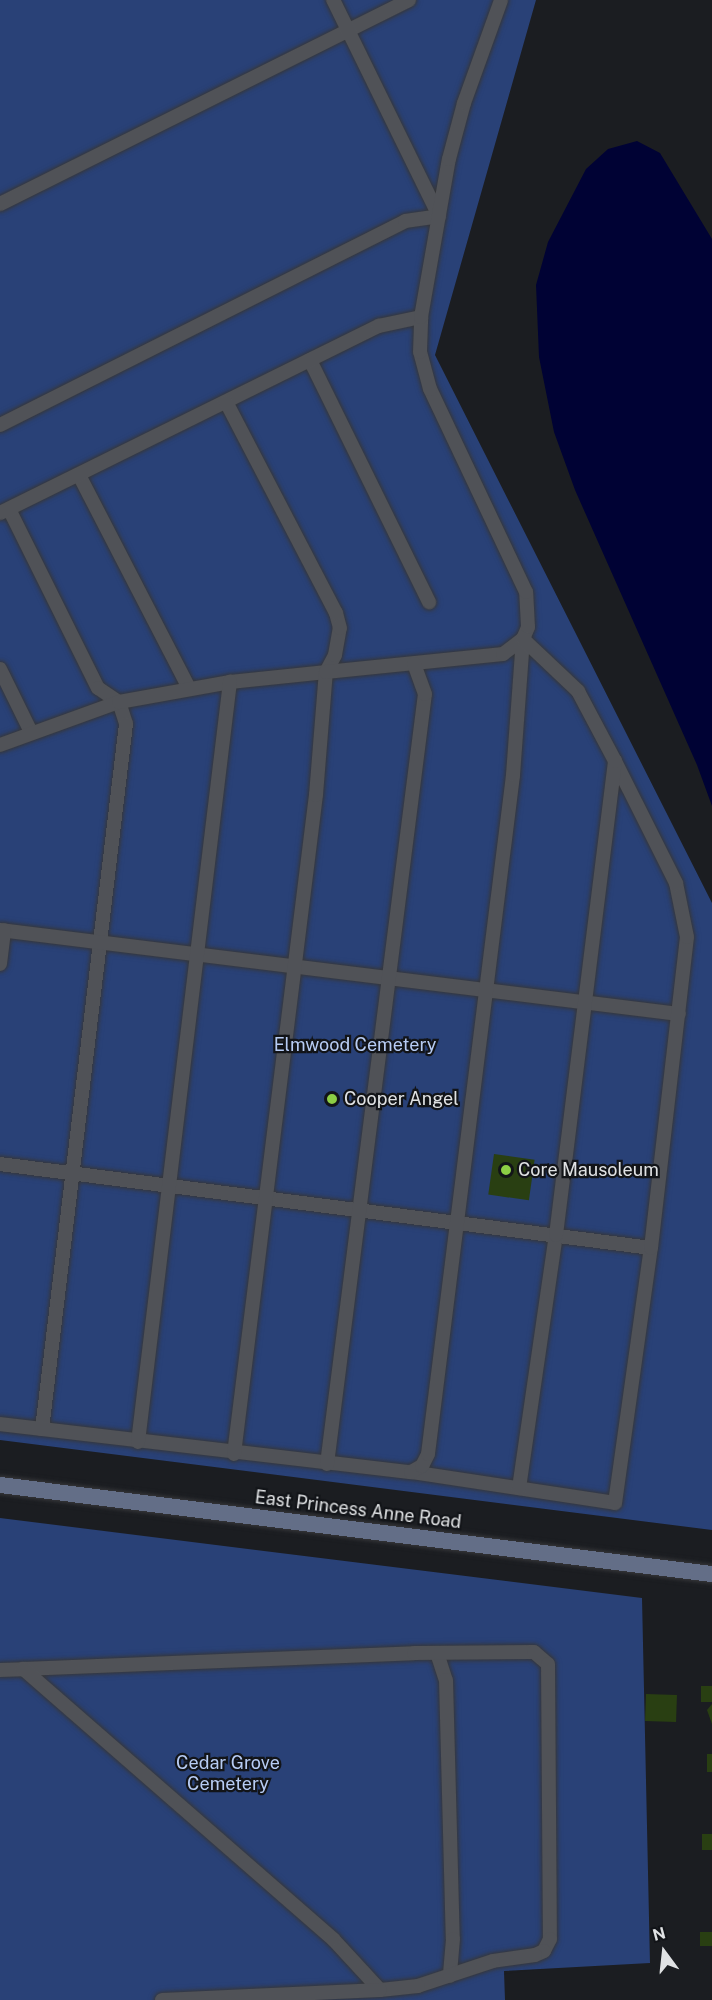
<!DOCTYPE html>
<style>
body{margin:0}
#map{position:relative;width:712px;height:2000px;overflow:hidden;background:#1b1d21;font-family:"Public Sans",sans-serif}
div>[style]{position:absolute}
.green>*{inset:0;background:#294177}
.water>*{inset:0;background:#000234}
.building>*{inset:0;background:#293f12;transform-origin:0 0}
.roads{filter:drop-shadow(0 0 2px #36373a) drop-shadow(0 0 2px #36373a)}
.service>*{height:14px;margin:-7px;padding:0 7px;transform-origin:7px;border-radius:7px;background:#505257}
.secondary>*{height:16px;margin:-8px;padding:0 8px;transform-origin:8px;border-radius:8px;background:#636e87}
.dots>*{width:16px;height:16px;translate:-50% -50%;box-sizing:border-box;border:3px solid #121418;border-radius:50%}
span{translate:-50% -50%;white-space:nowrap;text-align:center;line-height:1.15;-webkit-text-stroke:4.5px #121418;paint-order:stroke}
.park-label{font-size:18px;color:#b7ccf4}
.poi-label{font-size:18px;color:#e0e2e4}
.left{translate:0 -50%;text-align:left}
.street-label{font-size:18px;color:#e0e2e4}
.north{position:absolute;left:634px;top:1922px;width:60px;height:60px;-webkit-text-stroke:4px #121418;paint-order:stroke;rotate:345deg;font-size:16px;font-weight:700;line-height:24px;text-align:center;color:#e0e2e4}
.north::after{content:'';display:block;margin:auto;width:21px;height:27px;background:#e0e2e4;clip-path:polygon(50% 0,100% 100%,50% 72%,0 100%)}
</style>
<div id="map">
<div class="green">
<div style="clip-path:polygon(0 0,536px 0,435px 355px,712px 903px,712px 1530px,0 1440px)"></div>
<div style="clip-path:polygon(0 1518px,642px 1598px,650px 1963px,504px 1971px,505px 2000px,0 2000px)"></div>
</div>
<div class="water">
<div style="clip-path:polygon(637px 141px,660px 153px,712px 239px,712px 806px,697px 765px,575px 490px,554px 432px,539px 357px,536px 285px,548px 242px,586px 169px,608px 149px)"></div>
</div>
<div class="building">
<div style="left:494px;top:1154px;width:41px;height:41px;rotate:8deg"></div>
<div style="left:701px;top:1686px;width:11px;height:16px"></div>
<div style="left:646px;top:1694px;width:31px;height:27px;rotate:2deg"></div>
<div style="clip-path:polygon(712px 1704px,712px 1724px,707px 1710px)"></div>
<div style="left:712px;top:1754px;width:18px;height:5px;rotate:90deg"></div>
<div style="left:712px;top:1834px;width:16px;height:10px;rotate:90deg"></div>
<div style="left:700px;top:1932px;width:12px;height:14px"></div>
</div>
<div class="roads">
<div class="service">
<div style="left:0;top:204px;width:457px;rotate:-26.5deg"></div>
<div style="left:310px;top:360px;width:270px;rotate:63.8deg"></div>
<div style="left:0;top:425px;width:453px;rotate:-26.7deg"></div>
<div style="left:405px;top:221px;width:34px;rotate:-8deg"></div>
<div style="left:439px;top:216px;width:241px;rotate:-116.1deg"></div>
<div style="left:79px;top:475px;width:240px;rotate:62.7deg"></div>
<div style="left:9px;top:509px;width:200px;rotate:63.6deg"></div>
<div style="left:98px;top:688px;width:25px;rotate:34deg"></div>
<div style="left:119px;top:702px;width:23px;rotate:72deg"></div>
<div style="left:126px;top:724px;width:710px;rotate:96.79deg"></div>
<div style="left:0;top:513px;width:423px;rotate:-26.3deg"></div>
<div style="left:379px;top:326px;width:43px;rotate:-12.1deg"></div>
<div style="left:0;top:669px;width:70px;rotate:63.8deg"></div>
<div style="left:0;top:745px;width:127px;rotate:-19.9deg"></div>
<div style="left:119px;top:702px;width:113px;rotate:-10.2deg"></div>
<div style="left:230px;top:682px;width:97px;rotate:-5.9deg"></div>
<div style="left:326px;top:672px;width:19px;rotate:-62deg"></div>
<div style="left:335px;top:655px;width:27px;rotate:-80deg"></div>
<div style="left:340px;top:628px;width:16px;rotate:-105deg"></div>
<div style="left:336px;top:613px;width:238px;rotate:-117.5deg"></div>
<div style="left:0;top:930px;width:684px;rotate:7.05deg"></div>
<div style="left:0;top:964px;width:34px;rotate:-83deg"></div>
<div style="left:0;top:1164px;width:656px;rotate:7.35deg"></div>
<div style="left:0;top:1424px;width:414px;rotate:6.7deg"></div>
<div style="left:411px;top:1472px;width:206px;rotate:8.6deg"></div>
<div style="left:615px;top:1503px;width:258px;rotate:-82deg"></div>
<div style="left:651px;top:1248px;width:313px;rotate:-83.4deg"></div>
<div style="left:687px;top:937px;width:55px;rotate:-101.5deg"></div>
<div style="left:676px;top:883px;width:136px;rotate:-116.6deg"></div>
<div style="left:138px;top:1442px;width:766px;rotate:-83.1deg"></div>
<div style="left:234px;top:1454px;width:664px;rotate:-82.91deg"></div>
<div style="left:316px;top:795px;width:123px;rotate:-85.4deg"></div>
<div style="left:326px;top:672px;width:178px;rotate:-5.8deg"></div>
<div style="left:503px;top:654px;width:25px;rotate:-37deg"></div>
<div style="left:523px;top:639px;width:13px;rotate:-67deg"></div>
<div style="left:528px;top:627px;width:35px;rotate:-93deg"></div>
<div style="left:526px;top:592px;width:225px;rotate:-115.3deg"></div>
<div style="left:430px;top:389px;width:38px;rotate:-105deg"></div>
<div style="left:420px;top:352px;width:35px;rotate:-88deg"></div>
<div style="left:421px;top:317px;width:160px;rotate:-80deg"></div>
<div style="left:449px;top:159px;width:58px;rotate:-75deg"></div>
<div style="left:464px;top:103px;width:109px;rotate:-70.2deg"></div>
<div style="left:327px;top:1464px;width:776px;rotate:-82.75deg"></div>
<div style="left:425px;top:694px;width:32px;rotate:-110deg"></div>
<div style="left:411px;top:1472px;width:13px;rotate:-29deg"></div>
<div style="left:422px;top:1466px;width:13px;rotate:-63deg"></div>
<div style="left:428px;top:1454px;width:684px;rotate:-82.86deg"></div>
<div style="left:513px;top:775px;width:136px;rotate:-85.8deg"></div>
<div style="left:519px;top:1488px;width:256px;rotate:-81.7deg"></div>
<div style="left:556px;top:1235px;width:478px;rotate:-82.9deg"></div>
<div style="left:615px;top:761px;width:79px;rotate:-117.9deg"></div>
<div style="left:578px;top:691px;width:76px;rotate:-136.6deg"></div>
<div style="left:437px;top:1653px;width:28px;rotate:72deg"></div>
<div style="left:446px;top:1680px;width:259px;rotate:88.5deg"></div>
<div style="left:453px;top:1939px;width:37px;rotate:95deg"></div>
<div style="left:0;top:1670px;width:23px;rotate:-2deg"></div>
<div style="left:23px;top:1669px;width:391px;rotate:-2.3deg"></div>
<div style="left:414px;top:1653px;width:120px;rotate:-0.5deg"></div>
<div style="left:534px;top:1652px;width:18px;rotate:41deg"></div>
<div style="left:548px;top:1664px;width:275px;rotate:89.6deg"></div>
<div style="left:550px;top:1939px;width:13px;rotate:117deg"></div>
<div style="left:544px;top:1951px;width:10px;rotate:156deg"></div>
<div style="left:535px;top:1955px;width:42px;rotate:171.9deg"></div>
<div style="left:493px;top:1961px;width:79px;rotate:161.6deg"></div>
<div style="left:418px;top:1986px;width:38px;rotate:174deg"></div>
<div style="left:380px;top:1990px;width:69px;rotate:-132.7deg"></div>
<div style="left:333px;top:1939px;width:411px;rotate:-138.9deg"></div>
<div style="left:162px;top:2000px;width:218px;rotate:-2.6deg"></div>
</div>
<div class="secondary">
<div style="left:0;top:1485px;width:718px;rotate:7.13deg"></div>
</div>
</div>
<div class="dots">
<div style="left:332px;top:1099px;background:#8cce45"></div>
<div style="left:506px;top:1170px;background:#8cce45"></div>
</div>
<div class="park-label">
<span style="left:355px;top:1045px">Elmwood Cemetery</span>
<span style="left:228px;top:1774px">Cedar Grove<br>Cemetery</span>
</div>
<div class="poi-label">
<span class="left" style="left:344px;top:1099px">Cooper Angel</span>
<span class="left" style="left:518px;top:1170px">Core Mausoleum</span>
</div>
<div class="street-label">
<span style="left:358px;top:1510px;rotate:7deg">East Princess Anne Road</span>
</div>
<div class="north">N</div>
</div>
